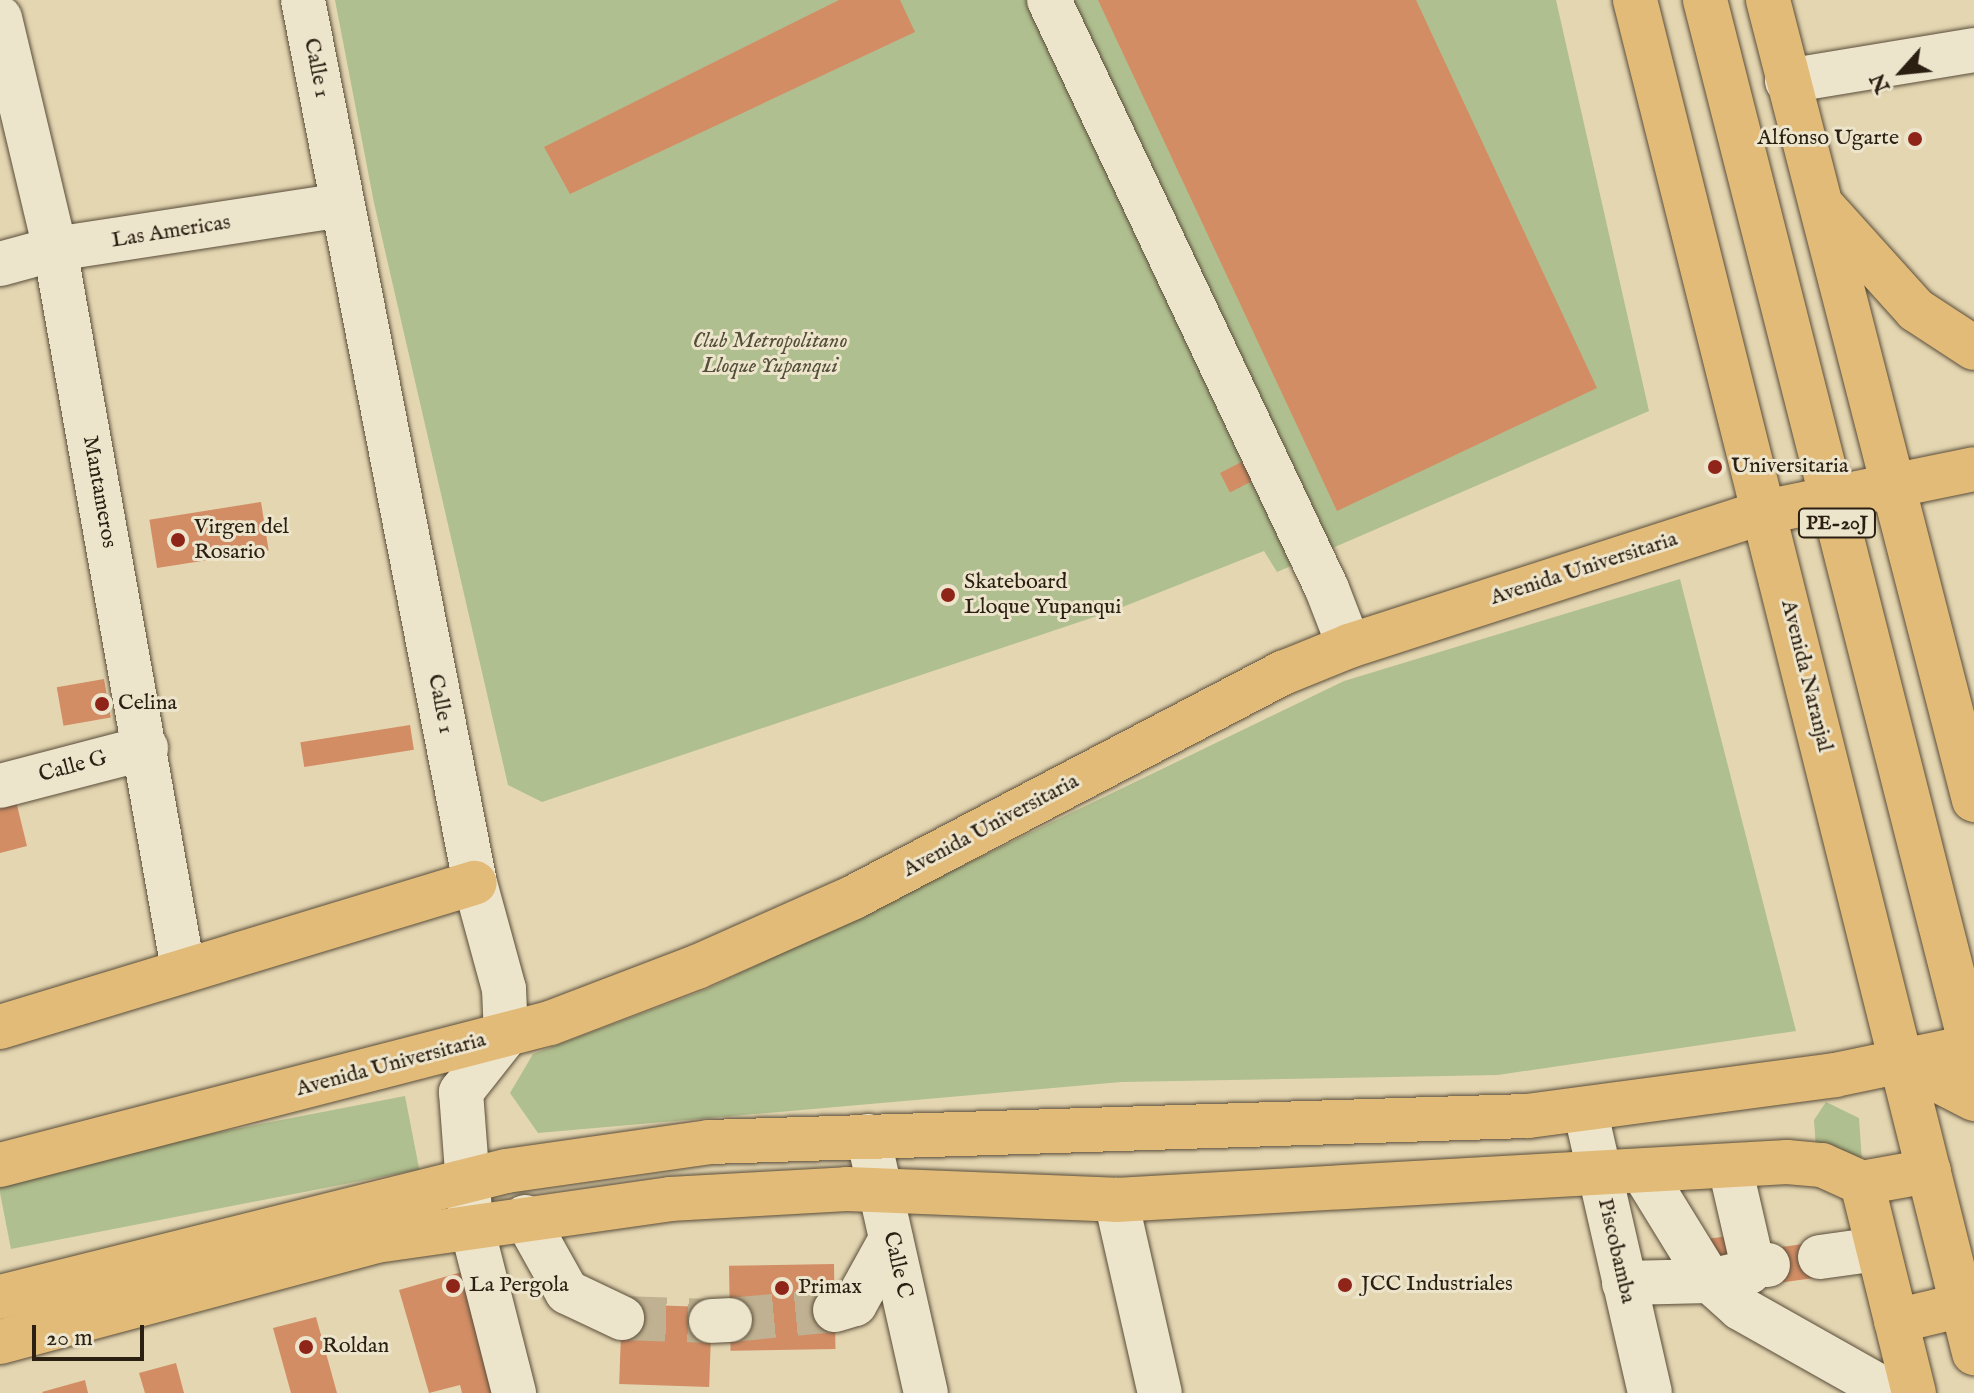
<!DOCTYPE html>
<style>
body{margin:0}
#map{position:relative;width:1974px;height:1393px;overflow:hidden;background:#e4d6b1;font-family:"IM FELL English",serif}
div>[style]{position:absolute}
.green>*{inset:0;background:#b0bf8f;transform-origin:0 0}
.building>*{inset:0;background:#d28d65;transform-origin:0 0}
.minor-tunnel>*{height:44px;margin-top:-22px;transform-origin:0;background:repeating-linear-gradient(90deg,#bfb191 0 44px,transparent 0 66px)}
.roads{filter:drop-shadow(0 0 2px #594d3a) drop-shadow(0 0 2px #594d3a)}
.minor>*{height:44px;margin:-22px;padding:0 22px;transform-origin:22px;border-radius:22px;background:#ede4cc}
.major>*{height:44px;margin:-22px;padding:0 22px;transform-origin:22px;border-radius:22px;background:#e2bb78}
.highway>*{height:44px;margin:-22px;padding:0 22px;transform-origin:22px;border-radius:22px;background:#e2bb78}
.dots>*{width:22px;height:22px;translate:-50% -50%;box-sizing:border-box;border:4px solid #ede4cc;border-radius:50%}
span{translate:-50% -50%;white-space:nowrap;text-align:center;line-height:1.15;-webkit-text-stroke:6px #ede4cc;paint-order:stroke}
.shield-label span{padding:2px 6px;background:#ede4cc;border:2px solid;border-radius:6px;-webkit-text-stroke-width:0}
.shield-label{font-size:20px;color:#2b1f12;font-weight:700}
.street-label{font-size:22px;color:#2b1f12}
.poi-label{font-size:22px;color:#2b1f12}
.right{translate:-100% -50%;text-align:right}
.left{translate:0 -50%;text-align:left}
.park-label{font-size:22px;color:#534f38;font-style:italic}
.north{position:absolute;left:1862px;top:32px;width:80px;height:80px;-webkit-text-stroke:6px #ede4cc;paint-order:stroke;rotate:243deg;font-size:22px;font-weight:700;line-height:32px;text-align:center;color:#2b1f12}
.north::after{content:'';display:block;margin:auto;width:28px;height:36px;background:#2b1f12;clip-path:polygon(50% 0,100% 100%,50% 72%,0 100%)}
.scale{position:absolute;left:32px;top:1325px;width:112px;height:36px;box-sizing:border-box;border:4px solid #2b1f12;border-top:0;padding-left:10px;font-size:24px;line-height:28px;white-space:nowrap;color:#2b1f12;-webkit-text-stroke:6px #ede4cc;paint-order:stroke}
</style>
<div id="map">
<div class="green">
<div style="clip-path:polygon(335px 0,1556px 0,1649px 411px,1277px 572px,1264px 551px,1115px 610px,542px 802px,508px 785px,374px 203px)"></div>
<div style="clip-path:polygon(1680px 579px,1796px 1031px,1498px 1075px,1121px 1082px,538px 1133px,510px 1093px,533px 1054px,707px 989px,1344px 681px)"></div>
<div style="left:405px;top:1096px;width:75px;height:416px;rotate:79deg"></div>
<div style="clip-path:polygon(1826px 1102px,1859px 1118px,1862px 1161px,1816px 1148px,1814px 1120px)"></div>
</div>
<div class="building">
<div style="clip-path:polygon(839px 0,900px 0,915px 32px,570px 194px,544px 147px)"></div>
<div style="clip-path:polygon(1098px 0,1416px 0,1597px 388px,1337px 511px)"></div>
<div style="left:1261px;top:452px;width:22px;height:46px;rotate:63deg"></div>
<div style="left:261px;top:502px;width:49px;height:113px;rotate:81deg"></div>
<div style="left:104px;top:679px;width:39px;height:48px;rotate:80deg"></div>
<div style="left:410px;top:725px;width:25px;height:111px;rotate:81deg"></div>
<div style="clip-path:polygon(14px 793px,27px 846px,0 853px,0 796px)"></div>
<div style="left:1742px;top:1234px;width:35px;height:37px;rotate:82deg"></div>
<div style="left:1818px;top:1242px;width:35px;height:52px;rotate:82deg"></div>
<div style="left:834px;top:1264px;width:85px;height:105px;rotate:89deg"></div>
<div style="clip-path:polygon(465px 1271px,500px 1393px,462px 1393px,460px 1385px,429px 1393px,399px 1290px)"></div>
<div style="left:622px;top:1304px;width:90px;height:80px;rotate:2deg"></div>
<div style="clip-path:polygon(316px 1317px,337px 1393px,291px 1393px,273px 1328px)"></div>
<div style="clip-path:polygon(176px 1363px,184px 1393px,145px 1393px,139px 1373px)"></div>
<div style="clip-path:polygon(85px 1380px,88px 1393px,43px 1393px,42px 1392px)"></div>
</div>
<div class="minor-tunnel">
<div style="left:622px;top:1318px;width:89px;rotate:1.9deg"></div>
<div style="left:730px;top:1320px;width:105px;rotate:-5.4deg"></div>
</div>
<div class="roads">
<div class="minor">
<div style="left:303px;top:0;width:900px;rotate:78.98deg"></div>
<div style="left:475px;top:883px;width:110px;rotate:74.7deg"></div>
<div style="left:504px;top:989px;width:46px;rotate:87.5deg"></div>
<div style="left:506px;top:1035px;width:73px;rotate:128.3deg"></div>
<div style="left:461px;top:1092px;width:132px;rotate:85.7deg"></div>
<div style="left:471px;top:1224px;width:174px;rotate:75.7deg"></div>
<div style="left:1049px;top:0;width:651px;rotate:64.73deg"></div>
<div style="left:1327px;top:589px;width:61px;rotate:68.9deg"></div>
<div style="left:0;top:18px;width:237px;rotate:76.6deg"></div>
<div style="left:55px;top:249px;width:731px;rotate:79.92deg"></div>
<div style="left:1787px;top:81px;width:190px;rotate:-9.4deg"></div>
<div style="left:0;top:264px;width:57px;rotate:-15.3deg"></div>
<div style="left:55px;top:249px;width:291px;rotate:-8.7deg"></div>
<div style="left:0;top:786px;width:151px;rotate:-14.6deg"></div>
<div style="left:1585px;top:1109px;width:291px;rotate:77.1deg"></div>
<div style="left:868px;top:1136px;width:263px;rotate:77.3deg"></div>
<div style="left:1730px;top:1167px;width:93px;rotate:77deg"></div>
<div style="left:1751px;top:1258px;width:7px;rotate:63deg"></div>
<div style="left:1754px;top:1264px;width:14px;rotate:4deg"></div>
<div style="left:1643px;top:1172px;width:128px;rotate:58.4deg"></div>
<div style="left:1710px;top:1281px;width:40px;rotate:42deg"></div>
<div style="left:1740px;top:1308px;width:173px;rotate:29.4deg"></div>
<div style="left:1116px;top:1200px;width:198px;rotate:77.2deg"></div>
<div style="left:525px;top:1217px;width:86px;rotate:60.8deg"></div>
<div style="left:567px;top:1292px;width:61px;rotate:25.3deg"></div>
<div style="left:1820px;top:1257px;width:58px;rotate:-8deg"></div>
<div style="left:1624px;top:1283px;width:86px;rotate:-1.3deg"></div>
<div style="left:1710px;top:1281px;width:40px;rotate:-13deg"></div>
<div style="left:1749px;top:1272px;width:9px;rotate:-58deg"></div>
<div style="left:835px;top:1310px;width:21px;rotate:-17deg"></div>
<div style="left:855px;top:1304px;width:74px;rotate:-61deg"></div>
<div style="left:711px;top:1321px;width:19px;rotate:-3deg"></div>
</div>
<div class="major">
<div style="left:1768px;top:0;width:826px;rotate:75.56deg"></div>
<div style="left:1825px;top:209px;width:136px;rotate:48deg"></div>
<div style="left:1916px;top:310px;width:69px;rotate:33.2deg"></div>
<div style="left:0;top:1027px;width:496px;rotate:-16.9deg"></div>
<div style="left:0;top:1165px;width:568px;rotate:-14.48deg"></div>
<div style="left:550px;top:1023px;width:157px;rotate:-20.9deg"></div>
<div style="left:697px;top:967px;width:170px;rotate:-24deg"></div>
<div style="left:852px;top:898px;width:488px;rotate:-27.6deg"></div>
<div style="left:1285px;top:672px;width:69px;rotate:-22.1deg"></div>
<div style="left:1349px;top:646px;width:437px;rotate:-17.9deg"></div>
<div style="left:1765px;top:512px;width:213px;rotate:-11.6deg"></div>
<div style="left:1862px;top:1183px;width:216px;rotate:76.1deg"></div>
<div style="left:0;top:1297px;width:521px;rotate:-13.98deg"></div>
<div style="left:506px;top:1171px;width:205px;rotate:-8.1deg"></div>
<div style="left:709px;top:1142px;width:819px;rotate:-1.82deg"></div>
<div style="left:1528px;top:1116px;width:310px;rotate:-7.6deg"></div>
<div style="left:1835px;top:1075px;width:142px;rotate:-11.8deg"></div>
<div style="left:0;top:1342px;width:389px;rotate:-15deg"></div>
<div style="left:376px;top:1241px;width:297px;rotate:-8.1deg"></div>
<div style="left:670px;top:1199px;width:177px;rotate:-3.2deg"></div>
<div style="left:847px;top:1189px;width:269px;rotate:2.3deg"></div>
<div style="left:1116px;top:1200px;width:672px;rotate:-3.24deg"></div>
<div style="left:1787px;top:1162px;width:35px;rotate:5deg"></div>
<div style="left:1822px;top:1165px;width:44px;rotate:24.2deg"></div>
<div style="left:1862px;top:1183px;width:68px;rotate:-10.2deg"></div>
</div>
<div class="highway">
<div style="left:1635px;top:0;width:1395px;rotate:75.93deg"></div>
<div style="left:1705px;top:0;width:1092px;rotate:75.73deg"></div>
<div style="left:1902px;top:1062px;width:81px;rotate:27.2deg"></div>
<div style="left:1896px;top:1321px;width:68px;rotate:-13.6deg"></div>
</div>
</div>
<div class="dots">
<div style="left:1915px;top:139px;background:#8f2418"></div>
<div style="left:1715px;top:467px;background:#8f2418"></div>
<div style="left:178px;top:540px;background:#8f2418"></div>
<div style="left:948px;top:595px;background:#8f2418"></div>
<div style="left:102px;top:704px;background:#8f2418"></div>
<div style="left:1345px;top:1285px;background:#8f2418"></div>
<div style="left:453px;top:1286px;background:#8f2418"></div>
<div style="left:782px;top:1288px;background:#8f2418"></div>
<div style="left:306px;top:1347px;background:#8f2418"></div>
</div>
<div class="shield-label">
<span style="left:1837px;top:523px">PE-20J</span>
</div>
<div class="street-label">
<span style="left:316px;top:68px;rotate:79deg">Calle 1</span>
<span style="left:171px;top:232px;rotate:-9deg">Las Americas</span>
<span style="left:99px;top:492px;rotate:80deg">Mantameros</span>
<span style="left:1584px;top:569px;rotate:-18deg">Avenida Universitaria</span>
<span style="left:1806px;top:676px;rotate:76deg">Avenida Naranjal</span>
<span style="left:440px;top:704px;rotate:79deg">Calle 1</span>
<span style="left:73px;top:767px;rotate:-15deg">Calle G</span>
<span style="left:991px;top:826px;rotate:-28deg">Avenida Universitaria</span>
<span style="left:391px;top:1065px;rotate:-15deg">Avenida Universitaria</span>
<span style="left:1616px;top:1251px;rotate:77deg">Piscobamba</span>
<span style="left:897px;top:1265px;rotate:77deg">Calle C</span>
</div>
<div class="poi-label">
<span class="right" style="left:1899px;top:139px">Alfonso Ugarte</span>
<span class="left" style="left:1731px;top:467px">Universitaria</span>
<span class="left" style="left:194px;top:540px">Virgen del<br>Rosario</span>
<span class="left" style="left:964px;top:595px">Skateboard<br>Lloque Yupanqui</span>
<span class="left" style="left:118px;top:704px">Celina</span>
<span class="left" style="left:1361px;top:1285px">JCC Industriales</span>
<span class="left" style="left:469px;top:1286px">La Pergola</span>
<span class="left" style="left:798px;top:1288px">Primax</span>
<span class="left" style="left:322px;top:1347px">Roldan</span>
</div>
<div class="park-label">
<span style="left:770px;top:354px">Club Metropolitano<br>Lloque Yupanqui</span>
</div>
<div class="north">N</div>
<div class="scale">20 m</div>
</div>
